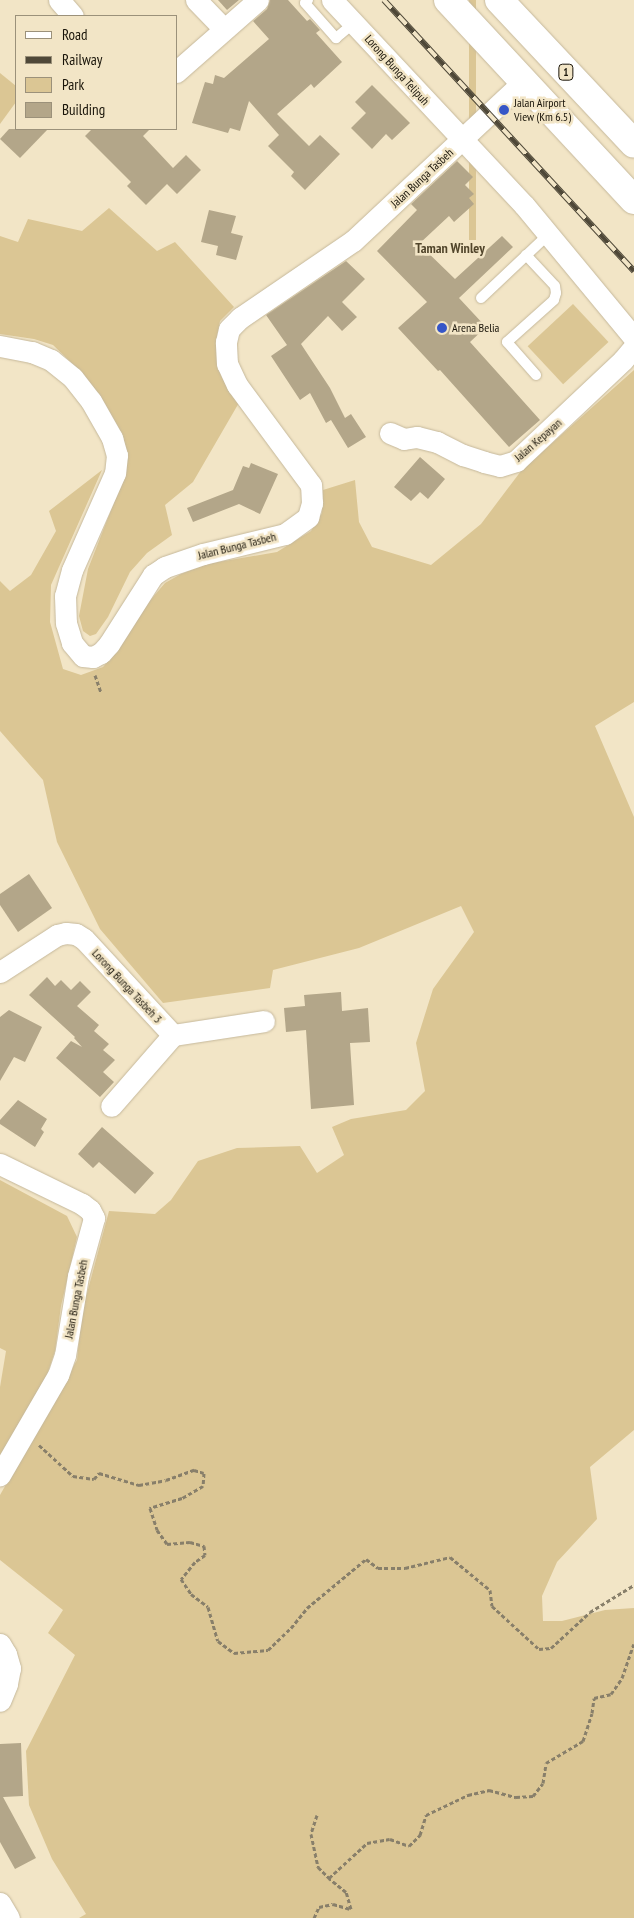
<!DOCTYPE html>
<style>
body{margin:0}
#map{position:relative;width:634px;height:1918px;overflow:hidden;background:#f2e5c6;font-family:"PT Sans Narrow",sans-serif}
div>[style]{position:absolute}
.green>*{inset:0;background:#dbc694;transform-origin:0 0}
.building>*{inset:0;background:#b3a689}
.path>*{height:3px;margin-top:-1.5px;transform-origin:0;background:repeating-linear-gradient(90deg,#887f6a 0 4px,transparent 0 6.5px)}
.roads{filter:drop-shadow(0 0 1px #c5b89b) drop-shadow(0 0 1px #c5b89b)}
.lane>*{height:10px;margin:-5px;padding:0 5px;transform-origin:5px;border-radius:5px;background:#fff}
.street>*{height:21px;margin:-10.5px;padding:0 10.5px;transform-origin:10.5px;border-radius:10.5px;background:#fff}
.highway>*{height:28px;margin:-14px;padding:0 14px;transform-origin:14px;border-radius:14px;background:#fff}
.rail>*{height:5.5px;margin-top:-2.75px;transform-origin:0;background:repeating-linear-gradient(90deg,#f2e5c6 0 11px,#4f4838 0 22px);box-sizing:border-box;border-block:1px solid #4f4838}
.dots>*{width:14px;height:14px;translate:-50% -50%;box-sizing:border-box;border:2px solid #f2e5c6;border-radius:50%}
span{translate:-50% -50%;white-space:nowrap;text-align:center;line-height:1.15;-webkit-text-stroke:5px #f2e5c6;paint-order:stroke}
.shield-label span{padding:1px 4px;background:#f2e5c6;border:1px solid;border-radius:4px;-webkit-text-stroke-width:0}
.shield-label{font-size:11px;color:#191409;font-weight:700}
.street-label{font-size:12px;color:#191409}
.poi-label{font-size:12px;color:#191409}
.left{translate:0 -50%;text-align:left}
.neighbourhood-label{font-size:14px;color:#51452b;font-weight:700}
.legend{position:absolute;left:15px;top:15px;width:162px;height:115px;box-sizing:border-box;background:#f2e5c6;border:1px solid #9b917a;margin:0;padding:6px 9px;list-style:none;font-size:15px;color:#191409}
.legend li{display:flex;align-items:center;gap:10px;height:25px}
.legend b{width:25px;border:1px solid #9b917a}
</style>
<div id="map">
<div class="green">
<div style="left:469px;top:0;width:7px;height:240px"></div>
<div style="clip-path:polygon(0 73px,16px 86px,16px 102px,0 124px)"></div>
<div style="clip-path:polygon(109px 208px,157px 251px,175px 242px,234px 307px,220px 321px,216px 341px,240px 401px,193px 482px,165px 505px,172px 535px,147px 553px,130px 572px,108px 617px,96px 634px,90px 636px,83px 631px,79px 616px,88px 569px,124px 477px,127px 457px,123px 435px,100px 395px,80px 371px,53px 345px,34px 339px,0 334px,0 236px,18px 242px,28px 219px,82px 231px)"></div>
<div style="left:573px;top:304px;width:52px;height:62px;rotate:47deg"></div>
<div style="clip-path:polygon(634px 370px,634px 702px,595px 726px,634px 817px,634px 1430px,590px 1467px,597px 1519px,557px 1562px,542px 1596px,543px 1621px,562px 1621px,605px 1610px,634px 1608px,634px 1918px,79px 1918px,86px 1914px,52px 1859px,29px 1805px,26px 1751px,75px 1655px,48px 1633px,63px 1610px,0 1560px,0 1495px,77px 1360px,82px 1312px,109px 1211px,155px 1214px,171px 1200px,198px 1161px,237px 1148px,300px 1146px,317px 1173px,344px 1155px,332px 1127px,351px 1119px,406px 1110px,425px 1091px,416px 1043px,433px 989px,474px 932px,461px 906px,359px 948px,273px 970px,270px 988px,163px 1003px,100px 929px,57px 842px,43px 780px,0 731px,0 581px,10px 591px,31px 575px,56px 531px,49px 511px,102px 470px,51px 585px,50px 622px,63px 669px,81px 675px,103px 667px,116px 652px,148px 603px,165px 583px,181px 574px,207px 564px,277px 552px,311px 531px,322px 513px,323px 490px,355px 480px,359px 522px,372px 547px,431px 565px,481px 524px,521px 471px)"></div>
<div style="clip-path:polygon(0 1180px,67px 1216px,77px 1237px,61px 1306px,55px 1351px,47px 1375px,0 1460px,0 1387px,6px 1351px,0 1348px)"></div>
</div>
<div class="building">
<div style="clip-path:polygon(218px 0,239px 0,227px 10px)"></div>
<div style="clip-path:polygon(270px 0,288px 0,307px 21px,310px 19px,320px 30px,316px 33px,342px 62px,314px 88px,311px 84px,277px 114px,309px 146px,320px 135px,340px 154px,305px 190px,291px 176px,294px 172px,268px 146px,279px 135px,249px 101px,240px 131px,230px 128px,228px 133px,192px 123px,205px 82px,213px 84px,215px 75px,224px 78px,269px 39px,253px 21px,267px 9px)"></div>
<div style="clip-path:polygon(372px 85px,410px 123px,392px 140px,386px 134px,372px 149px,351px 128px,366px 113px,355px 102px)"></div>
<div style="clip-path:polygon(9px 129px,48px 129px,20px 158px,0 139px)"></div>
<div style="clip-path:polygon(92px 129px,150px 129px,143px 136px,173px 168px,186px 155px,201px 170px,177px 194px,167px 184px,146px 205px,127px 186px,131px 182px,85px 136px)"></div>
<div style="clip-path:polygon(457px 161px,473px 177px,465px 185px,474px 194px,469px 198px,474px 204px,454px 222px,449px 216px,419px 244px,455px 279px,502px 236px,513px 247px,459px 298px,486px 327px,470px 342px,540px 420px,509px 447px,440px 370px,438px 371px,398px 328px,427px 302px,377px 251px,417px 210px,411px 204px)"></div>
<div style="clip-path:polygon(209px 210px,236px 216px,231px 233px,243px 236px,236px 260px,216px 255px,218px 246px,201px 242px)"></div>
<div style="clip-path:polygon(346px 261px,365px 279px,342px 302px,357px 317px,342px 331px,328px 316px,301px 344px,330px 388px,345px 418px,351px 414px,366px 437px,348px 448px,331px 420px,326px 423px,310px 393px,300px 400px,271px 356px,287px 345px,266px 315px)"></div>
<div style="clip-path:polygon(420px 457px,445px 479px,428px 499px,420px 492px,411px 501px,394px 487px)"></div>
<div style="clip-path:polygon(251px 463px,278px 474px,260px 514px,239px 504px,193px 522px,187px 508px,233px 490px,243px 466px,249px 468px)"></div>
<div style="clip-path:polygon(29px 874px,52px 908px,18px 932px,0 905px,0 894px)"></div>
<div style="clip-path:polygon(47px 977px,55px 986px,61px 980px,71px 990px,80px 981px,91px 992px,77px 1006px,99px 1025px,94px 1031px,109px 1044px,103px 1050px,115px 1060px,103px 1072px,114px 1082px,100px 1097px,56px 1058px,71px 1041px,82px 1047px,74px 1038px,75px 1037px,29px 995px)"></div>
<div style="clip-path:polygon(341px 992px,342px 1011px,368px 1008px,370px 1042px,350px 1043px,354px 1105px,311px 1109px,306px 1030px,286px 1032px,284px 1008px,305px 1006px,304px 995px)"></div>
<div style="clip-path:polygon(9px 1010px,42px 1027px,25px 1062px,14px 1057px,0 1081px,0 1017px)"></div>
<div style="clip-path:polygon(18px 1100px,47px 1119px,41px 1129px,44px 1132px,35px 1147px,0 1124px,0 1120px)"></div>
<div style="clip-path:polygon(102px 1127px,154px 1173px,135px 1194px,99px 1162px,93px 1168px,78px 1154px)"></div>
<div style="clip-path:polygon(21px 1743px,23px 1796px,3px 1797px,36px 1858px,15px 1869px,0 1842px,0 1744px)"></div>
</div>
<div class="path">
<div style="left:95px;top:675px;width:18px;rotate:71deg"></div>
<div style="left:39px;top:1445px;width:46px;rotate:42.4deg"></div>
<div style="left:73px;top:1476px;width:21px;rotate:8deg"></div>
<div style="left:94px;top:1479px;width:8px;rotate:-50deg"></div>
<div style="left:99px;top:1473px;width:42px;rotate:16.7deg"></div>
<div style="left:139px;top:1485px;width:27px;rotate:-10deg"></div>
<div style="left:166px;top:1480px;width:30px;rotate:-20deg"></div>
<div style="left:194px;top:1470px;width:10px;rotate:17deg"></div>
<div style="left:204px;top:1473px;width:13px;rotate:94deg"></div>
<div style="left:203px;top:1486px;width:24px;rotate:150deg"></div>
<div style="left:182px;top:1498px;width:34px;rotate:163deg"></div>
<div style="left:150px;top:1508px;width:23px;rotate:72deg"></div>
<div style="left:157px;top:1530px;width:17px;rotate:54deg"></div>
<div style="left:167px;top:1544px;width:23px;rotate:-5deg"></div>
<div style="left:190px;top:1542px;width:15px;rotate:16deg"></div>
<div style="left:204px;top:1546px;width:9px;rotate:84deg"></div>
<div style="left:205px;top:1555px;width:12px;rotate:145deg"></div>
<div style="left:195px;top:1562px;width:22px;rotate:129deg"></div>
<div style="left:181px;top:1579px;width:18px;rotate:56deg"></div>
<div style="left:191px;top:1594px;width:21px;rotate:37deg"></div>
<div style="left:208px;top:1607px;width:35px;rotate:74deg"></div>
<div style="left:218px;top:1641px;width:20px;rotate:37deg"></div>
<div style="left:234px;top:1653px;width:34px;rotate:-5deg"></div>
<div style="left:268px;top:1650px;width:32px;rotate:-44deg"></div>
<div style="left:291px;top:1628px;width:26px;rotate:-51deg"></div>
<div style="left:307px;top:1608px;width:77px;rotate:-39.7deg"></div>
<div style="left:366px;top:1559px;width:15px;rotate:37deg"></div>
<div style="left:378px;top:1568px;width:27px"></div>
<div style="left:405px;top:1568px;width:46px;rotate:-13.7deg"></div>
<div style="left:450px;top:1557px;width:52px;rotate:39.5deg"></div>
<div style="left:490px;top:1590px;width:16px;rotate:83deg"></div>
<div style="left:492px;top:1606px;width:64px;rotate:42.5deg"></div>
<div style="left:539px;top:1649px;width:12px;rotate:-5deg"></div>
<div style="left:551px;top:1648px;width:53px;rotate:-42.7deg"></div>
<div style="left:590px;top:1612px;width:52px;rotate:-31.5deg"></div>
<div style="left:317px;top:1815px;width:20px;rotate:108deg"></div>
<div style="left:311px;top:1834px;width:34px;rotate:78deg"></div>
<div style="left:318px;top:1867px;width:16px;rotate:45deg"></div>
<div style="left:314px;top:1918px;width:12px;rotate:-66deg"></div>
<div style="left:319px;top:1907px;width:14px;rotate:-12deg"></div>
<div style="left:333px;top:1904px;width:19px;rotate:16deg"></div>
<div style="left:351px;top:1909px;width:18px;rotate:-106deg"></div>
<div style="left:346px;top:1892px;width:22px;rotate:-141deg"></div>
<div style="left:329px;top:1878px;width:52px;rotate:-42.6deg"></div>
<div style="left:367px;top:1843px;width:23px;rotate:-10deg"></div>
<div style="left:390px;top:1839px;width:20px;rotate:20deg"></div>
<div style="left:409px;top:1846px;width:16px;rotate:-45deg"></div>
<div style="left:420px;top:1835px;width:21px;rotate:-73deg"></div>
<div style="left:426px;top:1815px;width:47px;rotate:-25.5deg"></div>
<div style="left:468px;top:1795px;width:22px;rotate:-13deg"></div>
<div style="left:489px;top:1790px;width:28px;rotate:15deg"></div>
<div style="left:516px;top:1797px;width:17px;rotate:-3deg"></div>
<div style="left:533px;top:1796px;width:16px;rotate:-52deg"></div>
<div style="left:543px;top:1783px;width:20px;rotate:-81deg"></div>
<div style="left:546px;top:1763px;width:43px;rotate:-30.7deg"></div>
<div style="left:583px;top:1741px;width:29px;rotate:-72deg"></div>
<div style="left:592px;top:1713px;width:15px;rotate:-82deg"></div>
<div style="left:594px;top:1698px;width:17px;rotate:-13deg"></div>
<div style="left:611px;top:1694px;width:19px;rotate:-55deg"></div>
<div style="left:622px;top:1678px;width:36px;rotate:-71deg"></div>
</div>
<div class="roads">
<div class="lane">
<div style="left:308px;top:0;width:4px;rotate:135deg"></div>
<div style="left:305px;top:3px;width:47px;rotate:48.5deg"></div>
<div style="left:336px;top:38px;width:23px;rotate:-40deg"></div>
<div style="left:526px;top:255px;width:42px;rotate:46.9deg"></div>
<div style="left:555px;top:286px;width:7px;rotate:82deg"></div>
<div style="left:556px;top:293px;width:7px;rotate:106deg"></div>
<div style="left:554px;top:300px;width:63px;rotate:138.2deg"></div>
<div style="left:507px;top:342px;width:44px;rotate:48.7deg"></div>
<div style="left:481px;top:298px;width:93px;rotate:-43.3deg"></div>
</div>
<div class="street">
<div style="left:59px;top:0;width:21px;rotate:49deg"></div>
<div style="left:196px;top:0;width:40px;rotate:46deg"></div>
<div style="left:332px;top:0;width:281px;rotate:46.9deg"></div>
<div style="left:524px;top:205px;width:173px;rotate:50.4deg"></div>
<div style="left:176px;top:72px;width:109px;rotate:-41.3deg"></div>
<div style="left:0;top:346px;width:33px;rotate:11deg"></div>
<div style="left:32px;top:352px;width:21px;rotate:23deg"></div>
<div style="left:51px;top:360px;width:28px;rotate:39deg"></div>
<div style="left:73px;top:378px;width:29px;rotate:52deg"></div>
<div style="left:91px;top:401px;width:43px;rotate:60.4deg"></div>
<div style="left:112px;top:438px;width:18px;rotate:74deg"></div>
<div style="left:117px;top:455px;width:18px;rotate:96deg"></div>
<div style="left:115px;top:473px;width:106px;rotate:113.9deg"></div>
<div style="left:72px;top:570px;width:27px;rotate:105deg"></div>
<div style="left:65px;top:596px;width:27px;rotate:88deg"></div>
<div style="left:66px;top:623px;width:21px;rotate:73deg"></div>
<div style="left:72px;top:643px;width:17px;rotate:50deg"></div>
<div style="left:83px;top:656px;width:10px;rotate:6deg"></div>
<div style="left:93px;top:657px;width:9px;rotate:-27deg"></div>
<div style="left:101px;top:653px;width:12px;rotate:-48deg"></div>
<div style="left:109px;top:644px;width:82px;rotate:-57.5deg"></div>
<div style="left:153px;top:575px;width:14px;rotate:-34deg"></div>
<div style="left:165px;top:567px;width:40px;rotate:-18.9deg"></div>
<div style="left:203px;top:554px;width:84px;rotate:-13.7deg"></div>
<div style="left:285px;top:534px;width:29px;rotate:-36deg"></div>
<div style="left:308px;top:517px;width:15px;rotate:-74deg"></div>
<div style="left:312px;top:503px;width:18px;rotate:-93deg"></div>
<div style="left:311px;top:485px;width:124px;rotate:-126.5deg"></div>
<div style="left:237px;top:385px;width:23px;rotate:-115deg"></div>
<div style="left:227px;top:364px;width:22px;rotate:-93deg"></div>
<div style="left:226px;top:342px;width:13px;rotate:-77deg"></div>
<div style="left:229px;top:329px;width:16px;rotate:-45deg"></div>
<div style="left:240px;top:318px;width:137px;rotate:-34.3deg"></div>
<div style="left:353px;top:241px;width:233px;rotate:-43.1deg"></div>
<div style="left:390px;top:433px;width:15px;rotate:23deg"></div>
<div style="left:404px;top:439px;width:13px;rotate:-9deg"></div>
<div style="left:417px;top:437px;width:21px;rotate:14deg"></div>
<div style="left:437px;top:442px;width:29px;rotate:27deg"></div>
<div style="left:463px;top:455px;width:22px;rotate:18deg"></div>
<div style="left:484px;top:462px;width:16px;rotate:14deg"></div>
<div style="left:500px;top:466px;width:17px;rotate:-17deg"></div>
<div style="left:516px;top:461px;width:147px;rotate:-43.3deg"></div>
<div style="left:623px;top:360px;width:17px;rotate:-50deg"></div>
<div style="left:0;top:972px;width:68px;rotate:-33deg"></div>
<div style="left:57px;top:935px;width:9px;rotate:-13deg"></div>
<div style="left:66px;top:933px;width:10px;rotate:6deg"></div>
<div style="left:76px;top:934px;width:9px;rotate:32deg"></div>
<div style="left:84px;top:939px;width:131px;rotate:47.2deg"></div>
<div style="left:173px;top:1035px;width:94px;rotate:131.1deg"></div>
<div style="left:173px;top:1035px;width:92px;rotate:-8.7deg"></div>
<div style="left:0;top:1164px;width:91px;rotate:26deg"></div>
<div style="left:82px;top:1204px;width:10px;rotate:37deg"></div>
<div style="left:90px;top:1210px;width:9px;rotate:63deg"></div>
<div style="left:94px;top:1218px;width:60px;rotate:105.4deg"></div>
<div style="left:78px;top:1276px;width:80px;rotate:99.3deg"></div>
<div style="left:65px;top:1355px;width:21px;rotate:109deg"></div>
<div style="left:58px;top:1375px;width:116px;rotate:120.1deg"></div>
<div style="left:0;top:1644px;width:12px;rotate:59deg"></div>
<div style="left:6px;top:1654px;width:15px;rotate:74deg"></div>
<div style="left:10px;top:1668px;width:16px;rotate:101deg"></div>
<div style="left:7px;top:1684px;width:18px;rotate:112deg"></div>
<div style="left:0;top:1903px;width:17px;rotate:59deg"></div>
</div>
<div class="highway">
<div style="left:448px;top:0;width:273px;rotate:47.1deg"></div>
<div style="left:499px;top:0;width:197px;rotate:46.8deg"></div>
</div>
</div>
<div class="rail">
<div style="left:384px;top:0;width:369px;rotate:47.3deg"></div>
</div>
<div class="dots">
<div style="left:504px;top:110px;background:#3656c7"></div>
<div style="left:442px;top:328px;background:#3656c7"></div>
</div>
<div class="shield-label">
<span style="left:566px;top:72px">1</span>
</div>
<div class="street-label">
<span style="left:397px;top:70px;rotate:48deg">Lorong Bunga Telipuh</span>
<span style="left:422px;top:178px;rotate:-43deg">Jalan Bunga Tasbeh</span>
<span style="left:538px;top:440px;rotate:-41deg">Jalan Kepayan</span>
<span style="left:237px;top:546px;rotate:-14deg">Jalan Bunga Tasbeh</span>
<span style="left:127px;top:986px;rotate:47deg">Lorong Bunga Tasbeh 3</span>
<span style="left:76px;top:1299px;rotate:-79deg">Jalan Bunga Tasbeh</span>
</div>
<div class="poi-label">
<span class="left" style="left:514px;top:110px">Jalan Airport<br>View (Km 6.5)</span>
<span class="left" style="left:452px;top:328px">Arena Belia</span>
</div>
<div class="neighbourhood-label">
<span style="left:450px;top:248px">Taman Winley</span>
</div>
<ul class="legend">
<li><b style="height:6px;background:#fff"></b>Road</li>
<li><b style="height:6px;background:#4f4838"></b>Railway</li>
<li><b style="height:14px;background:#dbc694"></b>Park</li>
<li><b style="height:14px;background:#b3a689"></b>Building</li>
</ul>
</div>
